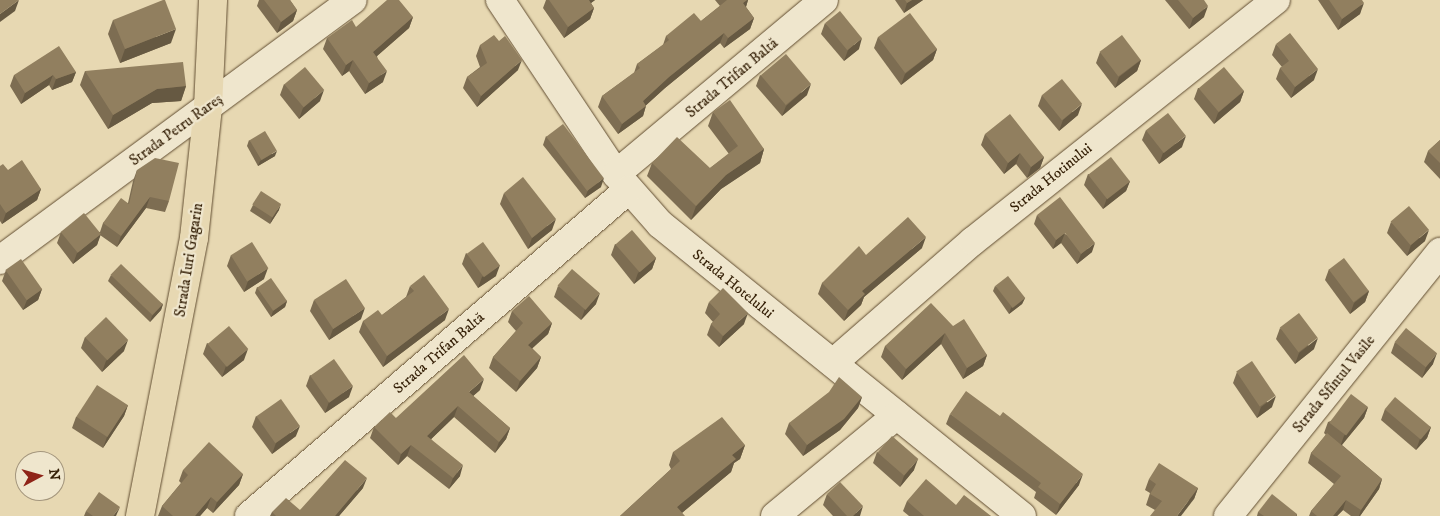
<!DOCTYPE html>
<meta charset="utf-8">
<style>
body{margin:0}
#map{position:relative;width:1440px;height:516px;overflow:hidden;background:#e7d8b2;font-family:"IM FELL DW Pica",serif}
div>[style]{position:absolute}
.roads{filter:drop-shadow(0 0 1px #614d31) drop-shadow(0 0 1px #614d31)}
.minor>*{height:28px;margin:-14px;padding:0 14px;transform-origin:14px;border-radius:14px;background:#efe6cd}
.major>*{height:28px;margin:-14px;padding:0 14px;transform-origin:14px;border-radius:14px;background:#e7d8b2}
.wall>*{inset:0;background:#7d6d52}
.shaded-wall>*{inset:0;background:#665942}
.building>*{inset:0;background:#917f5f;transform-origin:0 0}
span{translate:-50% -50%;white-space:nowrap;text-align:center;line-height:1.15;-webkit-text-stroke:4.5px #efe6cd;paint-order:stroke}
.street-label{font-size:15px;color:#341f06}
.north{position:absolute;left:15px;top:451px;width:50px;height:50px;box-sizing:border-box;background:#efe6cd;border:1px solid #a4967d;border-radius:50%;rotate:84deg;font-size:14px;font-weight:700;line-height:20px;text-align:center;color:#341f06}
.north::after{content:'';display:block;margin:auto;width:18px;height:22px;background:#8f2418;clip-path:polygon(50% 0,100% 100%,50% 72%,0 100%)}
</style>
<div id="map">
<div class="roads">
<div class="minor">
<div style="left:500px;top:0;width:209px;rotate:56.3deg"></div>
<div style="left:616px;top:174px;width:67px;rotate:48.7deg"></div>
<div style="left:660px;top:224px;width:465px;rotate:38.9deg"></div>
<div style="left:616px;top:174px;width:271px;rotate:-39.9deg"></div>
<div style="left:0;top:260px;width:438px;rotate:-36.4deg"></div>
<div style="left:833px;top:363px;width:186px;rotate:-41.1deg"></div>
<div style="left:973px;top:241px;width:387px;rotate:-38.5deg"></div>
<div style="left:249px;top:516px;width:500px;rotate:-40.7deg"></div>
<div style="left:775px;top:516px;width:158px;rotate:-39.6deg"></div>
<div style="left:1228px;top:516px;width:339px;rotate:-51.2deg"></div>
</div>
<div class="major">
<div style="left:140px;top:516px;width:283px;rotate:-79deg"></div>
<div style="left:194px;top:238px;width:132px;rotate:-83.9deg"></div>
<div style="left:208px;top:107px;width:107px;rotate:-87.3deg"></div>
</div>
</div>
<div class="wall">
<div style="clip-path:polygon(259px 0,290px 0,297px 10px,293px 21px,277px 33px,257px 6px)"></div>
<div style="clip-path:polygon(546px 0,595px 0,591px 3px,594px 8px,590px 19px,564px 38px,543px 8px)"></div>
<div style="clip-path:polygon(715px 0,748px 0,746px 7px,754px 18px,750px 29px,724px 48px,720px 43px,665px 88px,646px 105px,643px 116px,618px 134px,598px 107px,602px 96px,634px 73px,637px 64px,663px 45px,666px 36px,701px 21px,720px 6px)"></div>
<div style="clip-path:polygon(895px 0,923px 0,904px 13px)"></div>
<div style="clip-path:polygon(1165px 0,1204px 0,1204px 17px,1189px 29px)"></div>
<div style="clip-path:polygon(1318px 0,1362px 0,1360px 14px,1338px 30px)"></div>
<div style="clip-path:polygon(413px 17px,409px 28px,377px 56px,383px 82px,365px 94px,349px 71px,342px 76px,323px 49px,327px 38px,356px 27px)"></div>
<div style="clip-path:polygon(113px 20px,171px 43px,120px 63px,108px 34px)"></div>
<div style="clip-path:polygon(825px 23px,859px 49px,844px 61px,821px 34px)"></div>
<div style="clip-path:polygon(878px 37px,937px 49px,933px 60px,901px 85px,874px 48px)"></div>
<div style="clip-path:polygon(499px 41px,518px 70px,477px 107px,463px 88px,467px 77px,480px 67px,476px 56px,480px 45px)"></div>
<div style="clip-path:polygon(1276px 44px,1314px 80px,1291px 98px,1276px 79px,1280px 68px,1282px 67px,1272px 55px)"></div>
<div style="clip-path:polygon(1100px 52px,1141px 60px,1137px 71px,1115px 88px,1096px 63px)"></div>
<div style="clip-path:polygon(85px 71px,186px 86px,181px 101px,152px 103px,108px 129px,80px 85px)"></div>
<div style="clip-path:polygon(76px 72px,72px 82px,52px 90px,49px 85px,21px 104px,10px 86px,14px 75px)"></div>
<div style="clip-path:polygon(760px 75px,807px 95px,782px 116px,756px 86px)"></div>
<div style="clip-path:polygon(284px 84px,320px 101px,299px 119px,280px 95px)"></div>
<div style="clip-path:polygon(1198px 88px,1244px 91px,1240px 102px,1214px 124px,1194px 99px)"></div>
<div style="clip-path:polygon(1042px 95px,1078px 115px,1059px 131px,1038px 106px)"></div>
<div style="clip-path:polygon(713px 112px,764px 149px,760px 163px,721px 189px,691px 220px,647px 176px,652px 163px,710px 168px,729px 154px,708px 126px)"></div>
<div style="clip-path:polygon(1146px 130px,1182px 147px,1159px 164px,1142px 140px)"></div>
<div style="clip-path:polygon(985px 134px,1044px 157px,1040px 168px,1027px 178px,1016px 164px,1004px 174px,981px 145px)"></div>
<div style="clip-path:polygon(546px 136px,601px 187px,585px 198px,543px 145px)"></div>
<div style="clip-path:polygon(249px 140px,275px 156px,258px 166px,247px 146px)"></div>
<div style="clip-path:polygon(1440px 140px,1440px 179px,1424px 162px,1428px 151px)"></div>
<div style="clip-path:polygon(0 166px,41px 189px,37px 200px,2px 224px,0 221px)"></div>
<div style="clip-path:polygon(137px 170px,169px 201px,165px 212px,146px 208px,117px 247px,100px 235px,97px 245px,73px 264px,57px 243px,61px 232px,100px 232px,103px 223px,128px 203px,133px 181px)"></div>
<div style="clip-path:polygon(1088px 174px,1130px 181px,1126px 191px,1103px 209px,1084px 185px)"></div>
<div style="clip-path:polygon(504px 193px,552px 230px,528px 249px,500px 204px)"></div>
<div style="clip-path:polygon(253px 205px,279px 210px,270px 224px,250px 211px)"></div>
<div style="clip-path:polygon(1037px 215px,1092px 252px,1077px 264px,1061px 243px,1053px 249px,1034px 224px)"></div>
<div style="clip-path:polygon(1391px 222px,1425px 241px,1407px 256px,1387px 233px)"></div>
<div style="clip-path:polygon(615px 244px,656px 258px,652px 269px,634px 284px,611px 255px)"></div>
<div style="clip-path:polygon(922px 248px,864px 297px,861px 305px,844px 321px,818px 294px,822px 283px,866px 255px)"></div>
<div style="clip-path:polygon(466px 253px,496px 276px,478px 288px,462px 264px)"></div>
<div style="clip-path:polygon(231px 255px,264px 279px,244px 292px,227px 266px)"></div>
<div style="clip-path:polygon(1329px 269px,1369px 291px,1365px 302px,1350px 314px,1325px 280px)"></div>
<div style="clip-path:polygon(6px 270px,42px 289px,38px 300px,23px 310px,2px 281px)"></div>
<div style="clip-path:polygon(111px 275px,163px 304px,161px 310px,150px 322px,108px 281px)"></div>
<div style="clip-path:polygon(410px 286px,445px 320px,383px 367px,359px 332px,363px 321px,382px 315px,406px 297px)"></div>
<div style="clip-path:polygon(558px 286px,596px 304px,581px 320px,554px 297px)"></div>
<div style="clip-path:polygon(995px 286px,1025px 298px,1022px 304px,1009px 314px,993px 291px)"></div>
<div style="clip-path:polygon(257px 287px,287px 301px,285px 307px,271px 317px,255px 293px)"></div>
<div style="clip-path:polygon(314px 300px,361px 319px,329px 340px,310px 311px)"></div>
<div style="clip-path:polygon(709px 302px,744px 324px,719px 347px,707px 335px,711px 324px,713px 322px,705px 313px)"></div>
<div style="clip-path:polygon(512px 311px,552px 323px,548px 334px,532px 348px,541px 357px,537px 368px,516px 392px,489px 368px,493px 357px,516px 331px,508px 322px)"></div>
<div style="clip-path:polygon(953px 326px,987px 355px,983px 366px,963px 379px,941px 344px,902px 380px,881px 357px,885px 346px)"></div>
<div style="clip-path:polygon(1280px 328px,1314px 349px,1295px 364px,1276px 339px)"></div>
<div style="clip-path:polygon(85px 337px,124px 351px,102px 372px,81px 348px)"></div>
<div style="clip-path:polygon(1395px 342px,1433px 364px,1422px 378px,1391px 353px)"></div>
<div style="clip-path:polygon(207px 343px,244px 360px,222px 377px,203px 354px)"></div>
<div style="clip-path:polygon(1237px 372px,1272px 407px,1257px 418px,1233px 383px)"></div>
<div style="clip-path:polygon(310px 375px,349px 397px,325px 413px,306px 386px)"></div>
<div style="clip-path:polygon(480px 390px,473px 396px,510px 428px,506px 439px,495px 453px,454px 417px,431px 439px,460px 476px,449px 489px,407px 456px,398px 465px,370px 438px,374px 427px,396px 418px)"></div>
<div style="clip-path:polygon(862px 397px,858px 408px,840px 430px,803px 456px,785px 434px,789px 423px)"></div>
<div style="clip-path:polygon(128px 405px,124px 416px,103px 448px,72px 428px,76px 417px)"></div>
<div style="clip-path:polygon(1368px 407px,1364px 418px,1342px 445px,1382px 479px,1379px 489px,1360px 516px,1351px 516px,1343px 510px,1337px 516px,1309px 516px,1311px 511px,1334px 484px,1308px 463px,1311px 453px,1326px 435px,1324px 433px,1328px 422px)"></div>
<div style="clip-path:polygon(1385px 409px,1431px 427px,1427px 438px,1416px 450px,1381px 420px)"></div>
<div style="clip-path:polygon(950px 414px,1079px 485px,1056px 515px,1034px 498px,1036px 492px,946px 424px)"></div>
<div style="clip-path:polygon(256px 416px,296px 436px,272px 454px,252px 427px)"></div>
<div style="clip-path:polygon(745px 445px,740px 459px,734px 463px,731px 472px,682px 513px,620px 516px,671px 469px,669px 465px,673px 452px)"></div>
<div style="clip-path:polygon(877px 452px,914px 470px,900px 487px,873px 463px)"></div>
<div style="clip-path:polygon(183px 470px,243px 474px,239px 485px,213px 513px,207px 508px,200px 516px,158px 516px,162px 506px,181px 483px,179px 481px)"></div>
<div style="clip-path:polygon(1149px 479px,1198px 488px,1194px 499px,1155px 510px,1146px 505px,1150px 493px,1145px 490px)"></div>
<div style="clip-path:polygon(363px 488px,339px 516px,270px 516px,272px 512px,300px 510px)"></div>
<div style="clip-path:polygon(827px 494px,860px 516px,833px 516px,823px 505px)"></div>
<div style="clip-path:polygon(907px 501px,956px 505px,991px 516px,909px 516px,903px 511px)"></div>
<div style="clip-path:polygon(86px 511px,116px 516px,84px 516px)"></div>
<div style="clip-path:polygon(1258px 512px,1297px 514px,1297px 516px,1257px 516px)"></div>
</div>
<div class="shaded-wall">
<div style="clip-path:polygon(19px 0,15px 11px,0 22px,0 14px)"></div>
<div style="clip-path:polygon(586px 0,595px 0,583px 9px)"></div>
<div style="clip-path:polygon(747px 0,748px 0,745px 10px,743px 3px)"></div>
<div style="clip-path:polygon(912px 0,923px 0,904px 13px,907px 3px)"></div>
<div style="clip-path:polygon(1364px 3px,1360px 14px,1338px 30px,1342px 19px)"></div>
<div style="clip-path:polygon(1208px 6px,1204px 17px,1189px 29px,1193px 18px)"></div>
<div style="clip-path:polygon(594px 8px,590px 19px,564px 38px,568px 27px)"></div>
<div style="clip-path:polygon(297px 10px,293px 21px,277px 33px,281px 22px)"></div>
<div style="clip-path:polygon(413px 17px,409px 28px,369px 63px,373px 52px)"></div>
<div style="clip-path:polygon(754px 18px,750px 29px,724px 48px,728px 38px)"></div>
<div style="clip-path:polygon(176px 29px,171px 43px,120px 63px,125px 49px)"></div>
<div style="clip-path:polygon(724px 33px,720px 43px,665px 88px,642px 109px,646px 106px,643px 116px,618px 134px,622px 124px,643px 101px,669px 77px)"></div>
<div style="clip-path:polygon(862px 38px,859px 49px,844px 61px,848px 50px)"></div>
<div style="clip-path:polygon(937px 49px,933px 60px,901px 85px,905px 74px)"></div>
<div style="clip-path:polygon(353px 60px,349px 71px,342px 76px,346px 65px)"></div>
<div style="clip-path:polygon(522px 60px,518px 70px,477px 107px,481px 96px)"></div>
<div style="clip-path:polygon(1141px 60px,1137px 71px,1115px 88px,1119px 77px)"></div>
<div style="clip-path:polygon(1318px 69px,1314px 80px,1291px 98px,1295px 87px)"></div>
<div style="clip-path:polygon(387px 71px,383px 82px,365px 94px,369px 83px)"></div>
<div style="clip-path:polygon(76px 72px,72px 82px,52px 90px,56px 79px)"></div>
<div style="clip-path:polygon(53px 75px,49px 85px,21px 104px,25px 93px)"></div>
<div style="clip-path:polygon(811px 84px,807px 95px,782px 116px,786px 106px)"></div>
<div style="clip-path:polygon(186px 86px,181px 101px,152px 103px,108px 129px,113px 115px,157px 89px)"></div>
<div style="clip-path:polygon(324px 90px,320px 101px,299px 119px,303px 108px)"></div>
<div style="clip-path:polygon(1244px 91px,1240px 102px,1214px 124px,1218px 113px)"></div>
<div style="clip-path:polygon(1082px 104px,1078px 115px,1059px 131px,1063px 120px)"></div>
<div style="clip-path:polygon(1186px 136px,1182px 147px,1159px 164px,1163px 153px)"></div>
<div style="clip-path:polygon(764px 149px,760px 163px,721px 189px,691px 220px,696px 206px,726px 175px)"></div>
<div style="clip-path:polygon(277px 151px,275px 156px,258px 166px,260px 161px)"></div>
<div style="clip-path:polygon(1020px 153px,1016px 164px,1004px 174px,1008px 163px)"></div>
<div style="clip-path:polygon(1044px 157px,1040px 168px,1027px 178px,1031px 167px)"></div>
<div style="clip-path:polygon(604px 178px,601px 187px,585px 198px,588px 190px)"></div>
<div style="clip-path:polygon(1130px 181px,1126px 191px,1103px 209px,1107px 198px)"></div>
<div style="clip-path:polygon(41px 189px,37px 200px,2px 224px,6px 213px)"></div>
<div style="clip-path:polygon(150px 197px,146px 208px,117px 247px,121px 236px)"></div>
<div style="clip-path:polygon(281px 204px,279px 210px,270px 224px,272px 218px)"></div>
<div style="clip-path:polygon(556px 219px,552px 230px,528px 249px,532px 238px)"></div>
<div style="clip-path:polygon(1429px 230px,1425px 241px,1407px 256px,1411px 245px)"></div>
<div style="clip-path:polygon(1065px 233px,1061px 243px,1053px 249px,1056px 240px)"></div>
<div style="clip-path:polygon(101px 234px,97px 245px,73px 264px,77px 253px)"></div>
<div style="clip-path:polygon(926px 237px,922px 248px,864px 297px,861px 305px,844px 321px,848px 310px,862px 291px)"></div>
<div style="clip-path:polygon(1095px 243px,1092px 252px,1077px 264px,1081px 254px)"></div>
<div style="clip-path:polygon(656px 258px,652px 269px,634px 284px,638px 273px)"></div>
<div style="clip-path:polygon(500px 265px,496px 276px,478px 288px,482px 277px)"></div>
<div style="clip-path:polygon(268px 268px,264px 279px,244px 292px,248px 281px)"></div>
<div style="clip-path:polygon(42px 289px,38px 300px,23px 310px,27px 300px)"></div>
<div style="clip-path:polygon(1369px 291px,1365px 302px,1350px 314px,1354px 303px)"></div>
<div style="clip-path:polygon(600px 293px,596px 304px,581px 320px,585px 309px)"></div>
<div style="clip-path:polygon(1025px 298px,1022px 304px,1009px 314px,1011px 308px)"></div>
<div style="clip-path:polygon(287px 301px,285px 307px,271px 317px,273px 311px)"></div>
<div style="clip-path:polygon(163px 304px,161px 310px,150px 322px,152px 316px)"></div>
<div style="clip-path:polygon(365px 308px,361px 319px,329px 340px,333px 329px)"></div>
<div style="clip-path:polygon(449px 309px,445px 320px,383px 367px,387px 356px)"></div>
<div style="clip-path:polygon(748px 313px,744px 324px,719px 347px,723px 336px)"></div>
<div style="clip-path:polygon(552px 323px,548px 334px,524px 356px,528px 345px)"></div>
<div style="clip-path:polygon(945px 333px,941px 344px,902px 380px,906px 369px)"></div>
<div style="clip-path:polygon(1318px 338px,1314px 349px,1295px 364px,1299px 353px)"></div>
<div style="clip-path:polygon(128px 340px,124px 351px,102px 372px,106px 361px)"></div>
<div style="clip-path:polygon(248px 349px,244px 360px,222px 377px,226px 366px)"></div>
<div style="clip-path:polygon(1437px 353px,1433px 364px,1422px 378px,1426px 367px)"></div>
<div style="clip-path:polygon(987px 355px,983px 366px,963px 379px,967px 368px)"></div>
<div style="clip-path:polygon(541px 357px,537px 368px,516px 392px,520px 381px)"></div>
<div style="clip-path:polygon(484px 379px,480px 390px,465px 403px,469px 392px)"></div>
<div style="clip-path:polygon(353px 386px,349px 397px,325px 413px,329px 402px)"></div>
<div style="clip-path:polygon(1276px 396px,1272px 407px,1257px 418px,1261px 407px)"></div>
<div style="clip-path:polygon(862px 397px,858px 408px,840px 430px,803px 456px,807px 445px)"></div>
<div style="clip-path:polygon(128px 405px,124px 416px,103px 448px,107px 437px)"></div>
<div style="clip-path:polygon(458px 406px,454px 417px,423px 447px,427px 436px)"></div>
<div style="clip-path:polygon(1368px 407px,1364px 418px,1340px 447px,1344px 436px)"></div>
<div style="clip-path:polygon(300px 426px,296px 436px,272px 454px,276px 443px)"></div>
<div style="clip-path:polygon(1431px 427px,1427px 438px,1416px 450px,1420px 439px)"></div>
<div style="clip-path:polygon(510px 428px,506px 439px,495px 453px,499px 442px)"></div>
<div style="clip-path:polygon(411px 445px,407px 456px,398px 465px,401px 454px)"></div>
<div style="clip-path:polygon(745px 445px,740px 459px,734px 463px,731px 472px,678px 516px,677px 507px,732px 455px)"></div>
<div style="clip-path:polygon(918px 459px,914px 470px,900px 487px,904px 476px)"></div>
<div style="clip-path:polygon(463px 465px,460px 476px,449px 489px,453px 478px)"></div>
<div style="clip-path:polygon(243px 474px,239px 485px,213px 513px,217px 502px)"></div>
<div style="clip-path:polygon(1083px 474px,1079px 485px,1056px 515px,1060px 504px)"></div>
<div style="clip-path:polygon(367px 478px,363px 488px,339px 516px,335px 516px)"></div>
<div style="clip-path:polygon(1382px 479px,1379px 489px,1360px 516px,1359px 516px,1361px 510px)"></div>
<div style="clip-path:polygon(1198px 488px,1194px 499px,1181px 516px,1177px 516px)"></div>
<div style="clip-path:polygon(211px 497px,207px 508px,200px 516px,195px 516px)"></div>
<div style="clip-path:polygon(1346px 500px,1343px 510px,1337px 516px,1333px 516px)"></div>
<div style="clip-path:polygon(863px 506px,860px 516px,853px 516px)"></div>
<div style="clip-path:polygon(120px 507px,116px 516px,113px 516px)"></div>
</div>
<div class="building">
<div style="clip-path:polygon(0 0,19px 0,0 14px)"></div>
<div style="clip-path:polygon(163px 0,165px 0,176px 29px,125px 49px,113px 20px)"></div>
<div style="clip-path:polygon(264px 0,290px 0,297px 10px,281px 22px)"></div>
<div style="clip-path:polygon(387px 0,399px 0,413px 17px,373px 52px,387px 71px,369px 83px,353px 60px,346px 65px,327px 38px,352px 20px,356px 27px)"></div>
<div style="clip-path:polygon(549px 0,589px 0,594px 8px,568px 27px)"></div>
<div style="clip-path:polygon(727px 0,747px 0,743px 3px,754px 18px,728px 38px,724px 33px,669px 77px,643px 101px,646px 106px,622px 124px,602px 96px,640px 68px,637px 64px,669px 40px,666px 36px,694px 13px,701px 21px)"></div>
<div style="clip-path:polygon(905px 0,912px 0,907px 3px)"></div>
<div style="clip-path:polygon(1178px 0,1204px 0,1208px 6px,1193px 18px)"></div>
<div style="clip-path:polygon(1329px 0,1362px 0,1364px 3px,1342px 19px)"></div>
<div style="left:840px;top:11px;width:35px;height:19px;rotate:51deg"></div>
<div style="left:910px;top:13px;width:45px;height:40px;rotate:53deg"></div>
<div style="clip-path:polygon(1290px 33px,1318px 69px,1295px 87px,1280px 68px,1289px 61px,1276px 44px)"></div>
<div style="clip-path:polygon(494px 35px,499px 41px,505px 36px,522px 60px,481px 96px,467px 77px,487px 63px,480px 45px)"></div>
<div style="left:1122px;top:35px;width:31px;height:28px;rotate:53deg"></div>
<div style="clip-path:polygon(59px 46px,76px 72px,56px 79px,53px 75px,25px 93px,14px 75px)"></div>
<div style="left:786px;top:54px;width:39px;height:33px;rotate:50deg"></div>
<div style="clip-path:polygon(183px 62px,186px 86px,157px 89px,113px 115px,85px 71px)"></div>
<div style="left:305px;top:67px;width:30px;height:27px;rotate:50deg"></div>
<div style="left:1224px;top:67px;width:31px;height:33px;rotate:50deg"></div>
<div style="left:1062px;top:79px;width:32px;height:26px;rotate:51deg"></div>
<div style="clip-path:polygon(730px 100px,764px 149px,726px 175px,696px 206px,652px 163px,677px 137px,710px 168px,738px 146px,713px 112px)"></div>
<div style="left:1168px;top:113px;width:29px;height:28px;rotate:52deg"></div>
<div style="clip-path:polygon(1010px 114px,1044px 157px,1031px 167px,1020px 153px,1008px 163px,985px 134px)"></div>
<div style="left:563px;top:124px;width:68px;height:21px;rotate:53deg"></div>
<div style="left:265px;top:131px;width:23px;height:18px;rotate:59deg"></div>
<div style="clip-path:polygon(1440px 140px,1440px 163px,1428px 151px)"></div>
<div style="left:1111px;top:157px;width:31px;height:29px;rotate:52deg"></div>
<div style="clip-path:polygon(155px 158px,179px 163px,169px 201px,150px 197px,121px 236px,103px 223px,121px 198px,129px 204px,137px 170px)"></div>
<div style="clip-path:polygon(22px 160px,41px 189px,6px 213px,0 204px,0 166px,3px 164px,8px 170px)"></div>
<div style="clip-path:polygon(523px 177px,556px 219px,532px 238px,504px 193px)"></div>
<div style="left:261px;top:191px;width:24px;height:16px;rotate:33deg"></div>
<div style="clip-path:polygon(1060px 197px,1095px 243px,1081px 254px,1065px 233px,1056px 240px,1037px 215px)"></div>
<div style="left:1409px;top:206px;width:31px;height:24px;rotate:50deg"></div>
<div style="left:84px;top:213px;width:27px;height:30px;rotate:51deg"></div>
<div style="clip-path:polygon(908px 217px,926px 237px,862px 291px,865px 294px,848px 310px,822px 283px,859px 246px,866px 255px)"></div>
<div style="left:632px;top:230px;width:37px;height:22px;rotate:49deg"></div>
<div style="left:252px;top:242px;width:31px;height:25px;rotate:58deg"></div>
<div style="left:483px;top:242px;width:29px;height:20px;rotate:54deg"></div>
<div style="left:1344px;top:258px;width:41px;height:19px;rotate:53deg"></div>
<div style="left:21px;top:259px;width:37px;height:19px;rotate:55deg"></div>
<div style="left:121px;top:264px;width:58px;height:15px;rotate:44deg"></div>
<div style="left:572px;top:269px;width:37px;height:22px;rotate:41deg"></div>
<div style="clip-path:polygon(424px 275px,449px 309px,387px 356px,363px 321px,378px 310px,382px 315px,414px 291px,410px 286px)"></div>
<div style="left:1008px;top:276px;width:28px;height:16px;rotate:52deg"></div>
<div style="left:271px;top:278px;width:28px;height:17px;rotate:55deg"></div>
<div style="left:346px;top:279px;width:35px;height:38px;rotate:57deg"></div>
<div style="clip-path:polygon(723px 288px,748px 313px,723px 336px,711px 324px,720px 314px,709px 302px)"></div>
<div style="clip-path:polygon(529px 296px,552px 323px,528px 345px,541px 357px,520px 381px,493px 357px,523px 323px,512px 311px)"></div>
<div style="clip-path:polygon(931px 303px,953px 326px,950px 328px,964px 319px,987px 355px,967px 368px,945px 333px,906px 369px,885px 346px)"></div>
<div style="left:1299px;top:313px;width:31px;height:24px;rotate:53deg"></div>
<div style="left:106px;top:317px;width:32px;height:29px;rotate:46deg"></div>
<div style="left:229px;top:326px;width:30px;height:28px;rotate:50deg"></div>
<div style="left:1406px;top:328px;width:40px;height:18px;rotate:39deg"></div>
<div style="clip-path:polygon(464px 355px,484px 379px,469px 392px,510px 428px,499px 442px,458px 406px,427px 436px,463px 465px,453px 478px,411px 445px,401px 454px,374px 427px,390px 412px,396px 418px)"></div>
<div style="left:334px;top:359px;width:33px;height:29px;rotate:55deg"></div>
<div style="left:1252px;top:361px;width:42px;height:19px;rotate:56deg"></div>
<div style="clip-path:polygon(839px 377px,862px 397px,844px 419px,807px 445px,789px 423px,829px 392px)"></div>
<div style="left:97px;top:385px;width:37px;height:38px;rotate:33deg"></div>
<div style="clip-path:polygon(966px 391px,1000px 416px,1003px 412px,1083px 474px,1060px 504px,1038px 487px,1041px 483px,950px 414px)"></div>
<div style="left:1351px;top:394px;width:21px;height:36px;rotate:37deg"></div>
<div style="left:1395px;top:397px;width:47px;height:16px;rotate:40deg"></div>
<div style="left:281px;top:399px;width:33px;height:30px;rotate:55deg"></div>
<div style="clip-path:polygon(722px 417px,745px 445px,732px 455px,736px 459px,677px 507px,685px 516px,620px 516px,680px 461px,673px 452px)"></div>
<div style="clip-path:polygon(1327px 433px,1382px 479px,1361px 510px,1346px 500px,1333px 516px,1317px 516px,1311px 511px,1341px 476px,1311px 453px)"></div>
<div style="left:892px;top:436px;width:35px;height:22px;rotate:41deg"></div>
<div style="clip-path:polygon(209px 442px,243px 474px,217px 502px,211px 497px,195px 516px,173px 516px,162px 506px,188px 475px,183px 470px)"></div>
<div style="clip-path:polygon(345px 460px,367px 478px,335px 516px,276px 516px,272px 512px,286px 498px,300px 510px)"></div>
<div style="clip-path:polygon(1159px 463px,1198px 488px,1177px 516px,1150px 516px,1162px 501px,1150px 494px,1156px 484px,1149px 479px)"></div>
<div style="clip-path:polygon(926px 479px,956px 505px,964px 495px,991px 516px,924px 516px,907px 501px)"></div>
<div style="clip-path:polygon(840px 482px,863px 506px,853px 516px,847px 516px,827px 494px)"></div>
<div style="clip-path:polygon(99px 492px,120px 507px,113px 516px,93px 516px,86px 511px)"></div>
<div style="clip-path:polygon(1272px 494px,1297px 514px,1296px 516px,1264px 516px,1258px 512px)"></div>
</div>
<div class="street-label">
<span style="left:732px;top:78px;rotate:-40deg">Strada Trifan Baltă</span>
<span style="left:176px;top:130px;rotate:-36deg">Strada Petru Rareș</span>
<span style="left:1051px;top:178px;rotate:-39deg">Strada Hotinului</span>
<span style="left:189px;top:260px;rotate:-81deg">Strada Iuri Gagarin</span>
<span style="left:733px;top:284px;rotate:39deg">Strada Hotelului</span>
<span style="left:439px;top:353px;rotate:-41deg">Strada Trifan Baltă</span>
<span style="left:1334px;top:384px;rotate:-51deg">Strada Sfîntul Vasile</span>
</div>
<div class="north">N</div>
</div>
